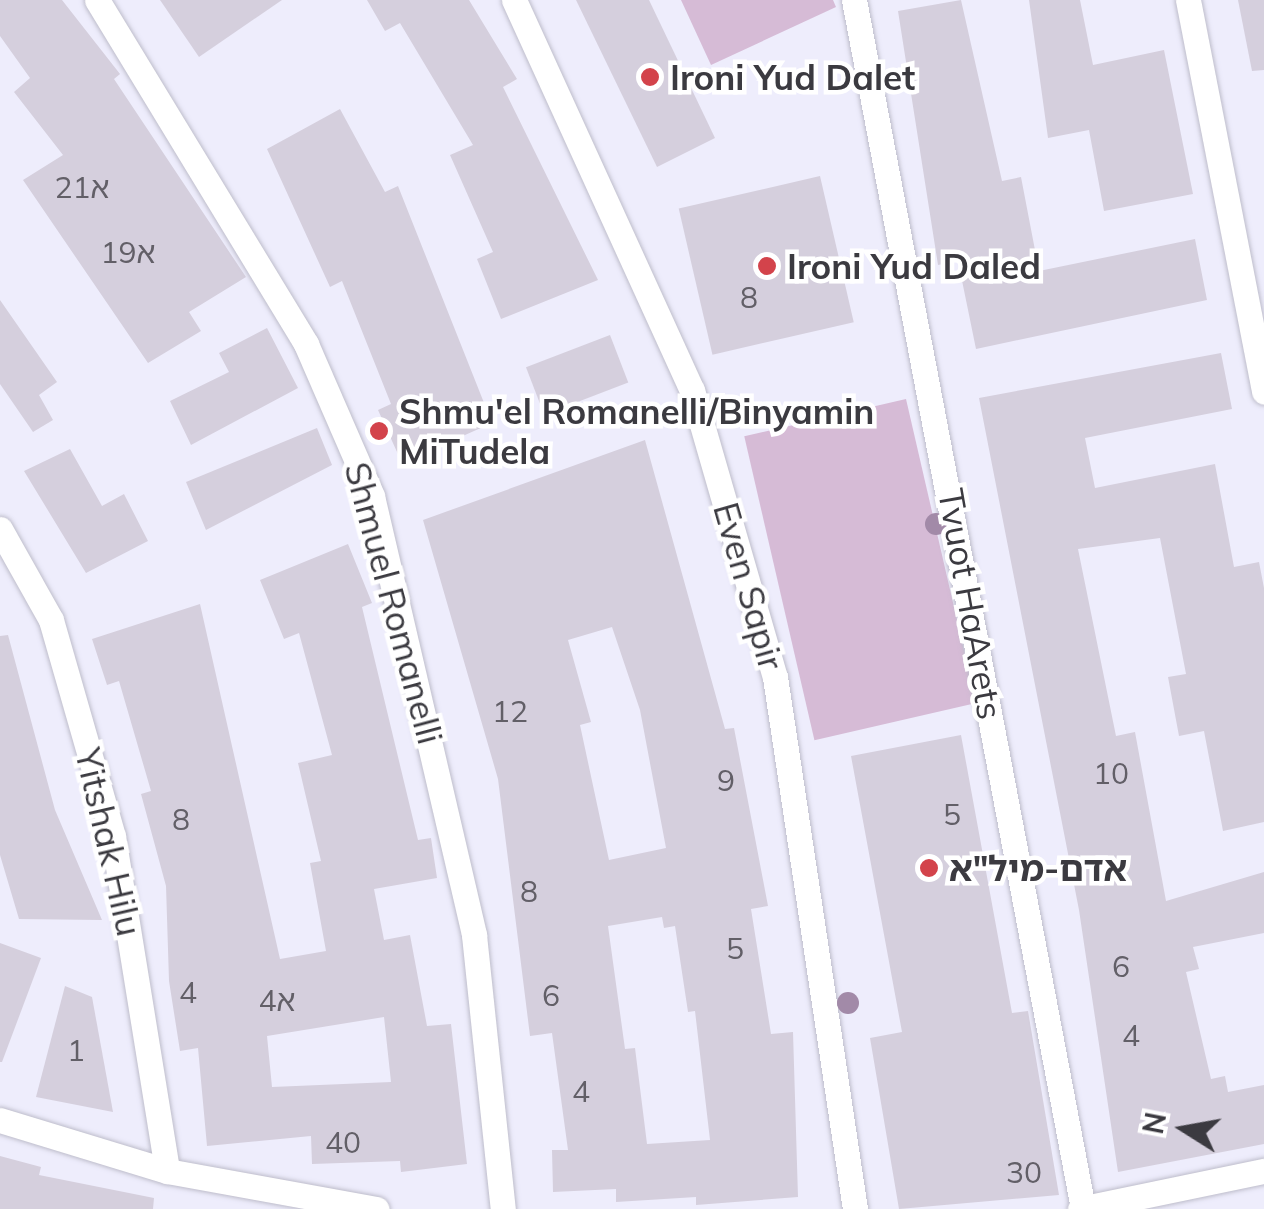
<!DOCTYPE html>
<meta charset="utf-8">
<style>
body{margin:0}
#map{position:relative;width:1264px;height:1209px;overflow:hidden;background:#eeedfc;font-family:Mulish,"Noto Sans Hebrew",sans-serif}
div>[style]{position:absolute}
.green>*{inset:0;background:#d6bbd6;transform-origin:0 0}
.building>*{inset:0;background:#d5cfdd;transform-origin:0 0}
.roads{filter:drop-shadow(0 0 2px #bebdcb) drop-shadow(0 0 2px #bebdcb)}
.street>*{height:25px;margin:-12.5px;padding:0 12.5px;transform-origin:12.5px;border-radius:12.5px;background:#fff}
.trees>*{width:22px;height:22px;margin:-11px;border-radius:50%;background:#a28aa8}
.dots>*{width:28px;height:28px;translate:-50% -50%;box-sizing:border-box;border:5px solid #fff;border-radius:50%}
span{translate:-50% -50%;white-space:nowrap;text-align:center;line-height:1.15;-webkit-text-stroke:9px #fff;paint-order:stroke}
.number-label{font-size:30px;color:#625f67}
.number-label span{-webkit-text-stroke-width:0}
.poi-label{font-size:35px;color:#3b3a40;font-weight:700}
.left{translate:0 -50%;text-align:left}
.street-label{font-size:35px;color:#3b3a40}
.north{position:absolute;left:1134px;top:1079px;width:100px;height:100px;-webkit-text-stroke:8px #fff;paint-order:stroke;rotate:281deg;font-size:28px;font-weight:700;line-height:40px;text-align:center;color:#3b3a40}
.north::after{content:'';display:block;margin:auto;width:35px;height:45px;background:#3b3a40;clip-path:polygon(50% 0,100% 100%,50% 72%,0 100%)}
</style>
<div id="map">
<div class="green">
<div style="clip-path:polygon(681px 0,833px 0,836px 7px,711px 65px)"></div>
<div style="left:906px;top:399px;width:312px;height:166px;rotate:77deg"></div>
</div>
<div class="building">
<div style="clip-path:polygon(0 0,62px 0,120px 74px,114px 79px,246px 277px,189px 312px,201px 331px,148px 363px,23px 180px,63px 155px,14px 92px,30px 78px,0 36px)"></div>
<div style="clip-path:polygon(160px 0,282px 0,199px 57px)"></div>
<div style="clip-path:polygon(367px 0,469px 0,517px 79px,503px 87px,598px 280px,501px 319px,477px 259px,493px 252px,450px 155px,473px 145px,400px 23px,385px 31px)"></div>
<div style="clip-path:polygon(576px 0,649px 0,715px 138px,657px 167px)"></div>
<div style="clip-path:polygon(961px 0,1002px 181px,1021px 177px,1039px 271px,1195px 239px,1207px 300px,976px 349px,958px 261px,938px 265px,898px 11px)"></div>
<div style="clip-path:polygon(1029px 0,1080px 0,1093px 65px,1164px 50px,1193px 194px,1104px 211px,1089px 130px,1048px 138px)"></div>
<div style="clip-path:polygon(1238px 0,1264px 0,1264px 70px,1252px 71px)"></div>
<div style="clip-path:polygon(340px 109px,385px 192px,398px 186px,492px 423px,402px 463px,378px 410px,391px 404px,342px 281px,330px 287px,267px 149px)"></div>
<div style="left:820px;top:176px;width:150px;height:145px;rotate:77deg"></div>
<div style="clip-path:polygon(0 300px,57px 382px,39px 395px,53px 420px,33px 432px,0 384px)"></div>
<div style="clip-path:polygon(267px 328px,298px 388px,191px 445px,170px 401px,229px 372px,219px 353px)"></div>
<div style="left:610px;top:335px;width:51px;height:90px;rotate:69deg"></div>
<div style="clip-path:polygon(1221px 353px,1232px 409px,1085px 438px,1095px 488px,1215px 464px,1234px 567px,1259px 562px,1264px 588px,1264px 822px,1223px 831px,1204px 731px,1179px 736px,1168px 677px,1186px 674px,1160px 538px,1078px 549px,1116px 736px,1135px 732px,1166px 901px,1264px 872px,1264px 933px,1193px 947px,1199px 969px,1186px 972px,1211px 1079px,1225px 1076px,1228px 1092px,1264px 1085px,1264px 1144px,1118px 1172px,1079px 910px,979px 398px)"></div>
<div style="clip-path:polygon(317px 428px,332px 465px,206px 530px,186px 482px)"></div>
<div style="clip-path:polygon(evenodd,645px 440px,725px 729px,734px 728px,768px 906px,751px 909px,771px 1034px,793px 1032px,798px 1197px,696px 1205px,696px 1197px,616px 1202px,616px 1189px,553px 1192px,552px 1150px,568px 1150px,552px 1033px,530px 1036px,498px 779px,423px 520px,645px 440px,612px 627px,640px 710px,666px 848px,609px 860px,580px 725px,591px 722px,568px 640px,612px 627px,645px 440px,662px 917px,664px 928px,675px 926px,688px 1012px,695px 1011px,710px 1140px,647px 1144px,635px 1048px,625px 1049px,608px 926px,662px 917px)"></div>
<div style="clip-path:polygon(70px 449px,102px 506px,124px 494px,148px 541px,86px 573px,24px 471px)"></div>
<div style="clip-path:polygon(evenodd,348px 544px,372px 603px,362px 607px,418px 840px,431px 838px,437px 878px,374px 889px,384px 940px,410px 935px,427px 1026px,451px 1024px,467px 1164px,401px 1172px,400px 1161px,312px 1164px,311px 1136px,207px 1146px,198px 1048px,180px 1051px,169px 981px,166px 886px,141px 794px,151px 791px,119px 681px,107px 685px,92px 639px,200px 604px,280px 959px,326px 951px,310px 863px,321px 861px,298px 763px,332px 755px,299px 633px,284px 639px,260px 580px,348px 544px,384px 1017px,391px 1082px,272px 1087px,267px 1036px,384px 1017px)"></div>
<div style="clip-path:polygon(8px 635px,55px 810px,102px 920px,19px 919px,0 855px,0 636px)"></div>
<div style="clip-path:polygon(961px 735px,1012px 1013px,1028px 1011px,1059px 1195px,899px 1209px,870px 1038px,902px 1032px,851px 756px)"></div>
<div style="clip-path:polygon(0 943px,41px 958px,2px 1062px,0 1062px)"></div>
<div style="clip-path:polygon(65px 986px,92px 997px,113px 1112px,36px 1097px)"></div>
<div style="clip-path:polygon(0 1156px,41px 1167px,39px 1175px,154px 1198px,153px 1209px,0 1209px)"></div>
</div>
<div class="roads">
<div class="street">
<div style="left:97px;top:0;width:403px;rotate:58.7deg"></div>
<div style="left:306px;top:344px;width:166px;rotate:66.5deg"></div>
<div style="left:372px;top:496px;width:451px;rotate:76.9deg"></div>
<div style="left:474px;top:935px;width:276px;rotate:84deg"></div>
<div style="left:514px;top:0;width:429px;rotate:65.5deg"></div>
<div style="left:692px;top:390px;width:299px;rotate:73.9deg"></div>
<div style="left:775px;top:677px;width:538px;rotate:81.45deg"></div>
<div style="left:854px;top:0;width:1230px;rotate:79.27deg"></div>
<div style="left:1188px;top:0;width:399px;rotate:79deg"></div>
<div style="left:0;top:529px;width:104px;rotate:60.7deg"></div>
<div style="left:51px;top:620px;width:225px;rotate:74deg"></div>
<div style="left:113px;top:836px;width:339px;rotate:80.8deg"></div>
<div style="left:0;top:1120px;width:175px;rotate:17deg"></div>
<div style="left:167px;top:1171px;width:213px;rotate:10.3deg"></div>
<div style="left:1080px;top:1209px;width:188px;rotate:-11.7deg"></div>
</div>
</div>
<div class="trees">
<div style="left:936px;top:524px"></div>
<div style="left:848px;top:1003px"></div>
</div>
<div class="dots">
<div style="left:650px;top:77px;background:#d3434b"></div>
<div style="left:767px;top:266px;background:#d3434b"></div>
<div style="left:379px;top:431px;background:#d3434b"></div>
<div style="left:929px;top:868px;background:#d3434b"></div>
</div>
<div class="number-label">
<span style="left:82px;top:187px">21א</span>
<span style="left:128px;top:252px">19א</span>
<span style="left:749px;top:297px">8</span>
<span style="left:510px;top:711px">12</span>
<span style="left:1111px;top:773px">10</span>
<span style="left:726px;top:780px">9</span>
<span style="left:952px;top:814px">5</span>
<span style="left:181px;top:819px">8</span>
<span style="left:529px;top:891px">8</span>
<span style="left:735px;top:948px">5</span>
<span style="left:1121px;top:966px">6</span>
<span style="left:188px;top:992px">4</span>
<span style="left:551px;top:995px">6</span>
<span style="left:277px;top:1000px">4א</span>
<span style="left:1131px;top:1035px">4</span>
<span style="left:76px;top:1050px">1</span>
<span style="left:581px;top:1091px">4</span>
<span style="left:343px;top:1142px">40</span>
<span style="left:1024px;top:1172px">30</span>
</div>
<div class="poi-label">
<span class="left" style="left:670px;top:77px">Ironi Yud Dalet</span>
<span class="left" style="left:787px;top:266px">Ironi Yud Daled</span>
<span class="left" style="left:399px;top:431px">Shmu'el Romanelli/Binyamin<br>MiTudela</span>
<span class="left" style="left:949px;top:868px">אדם-מיל"א</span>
</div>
<div class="street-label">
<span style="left:749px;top:586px;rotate:74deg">Even Sapir</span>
<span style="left:394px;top:603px;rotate:75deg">Shmuel Romanelli</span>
<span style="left:971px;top:604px;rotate:80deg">Tvuot HaArets</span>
<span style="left:109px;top:842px;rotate:77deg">Yitshak Hilu</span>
</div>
<div class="north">N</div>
</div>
